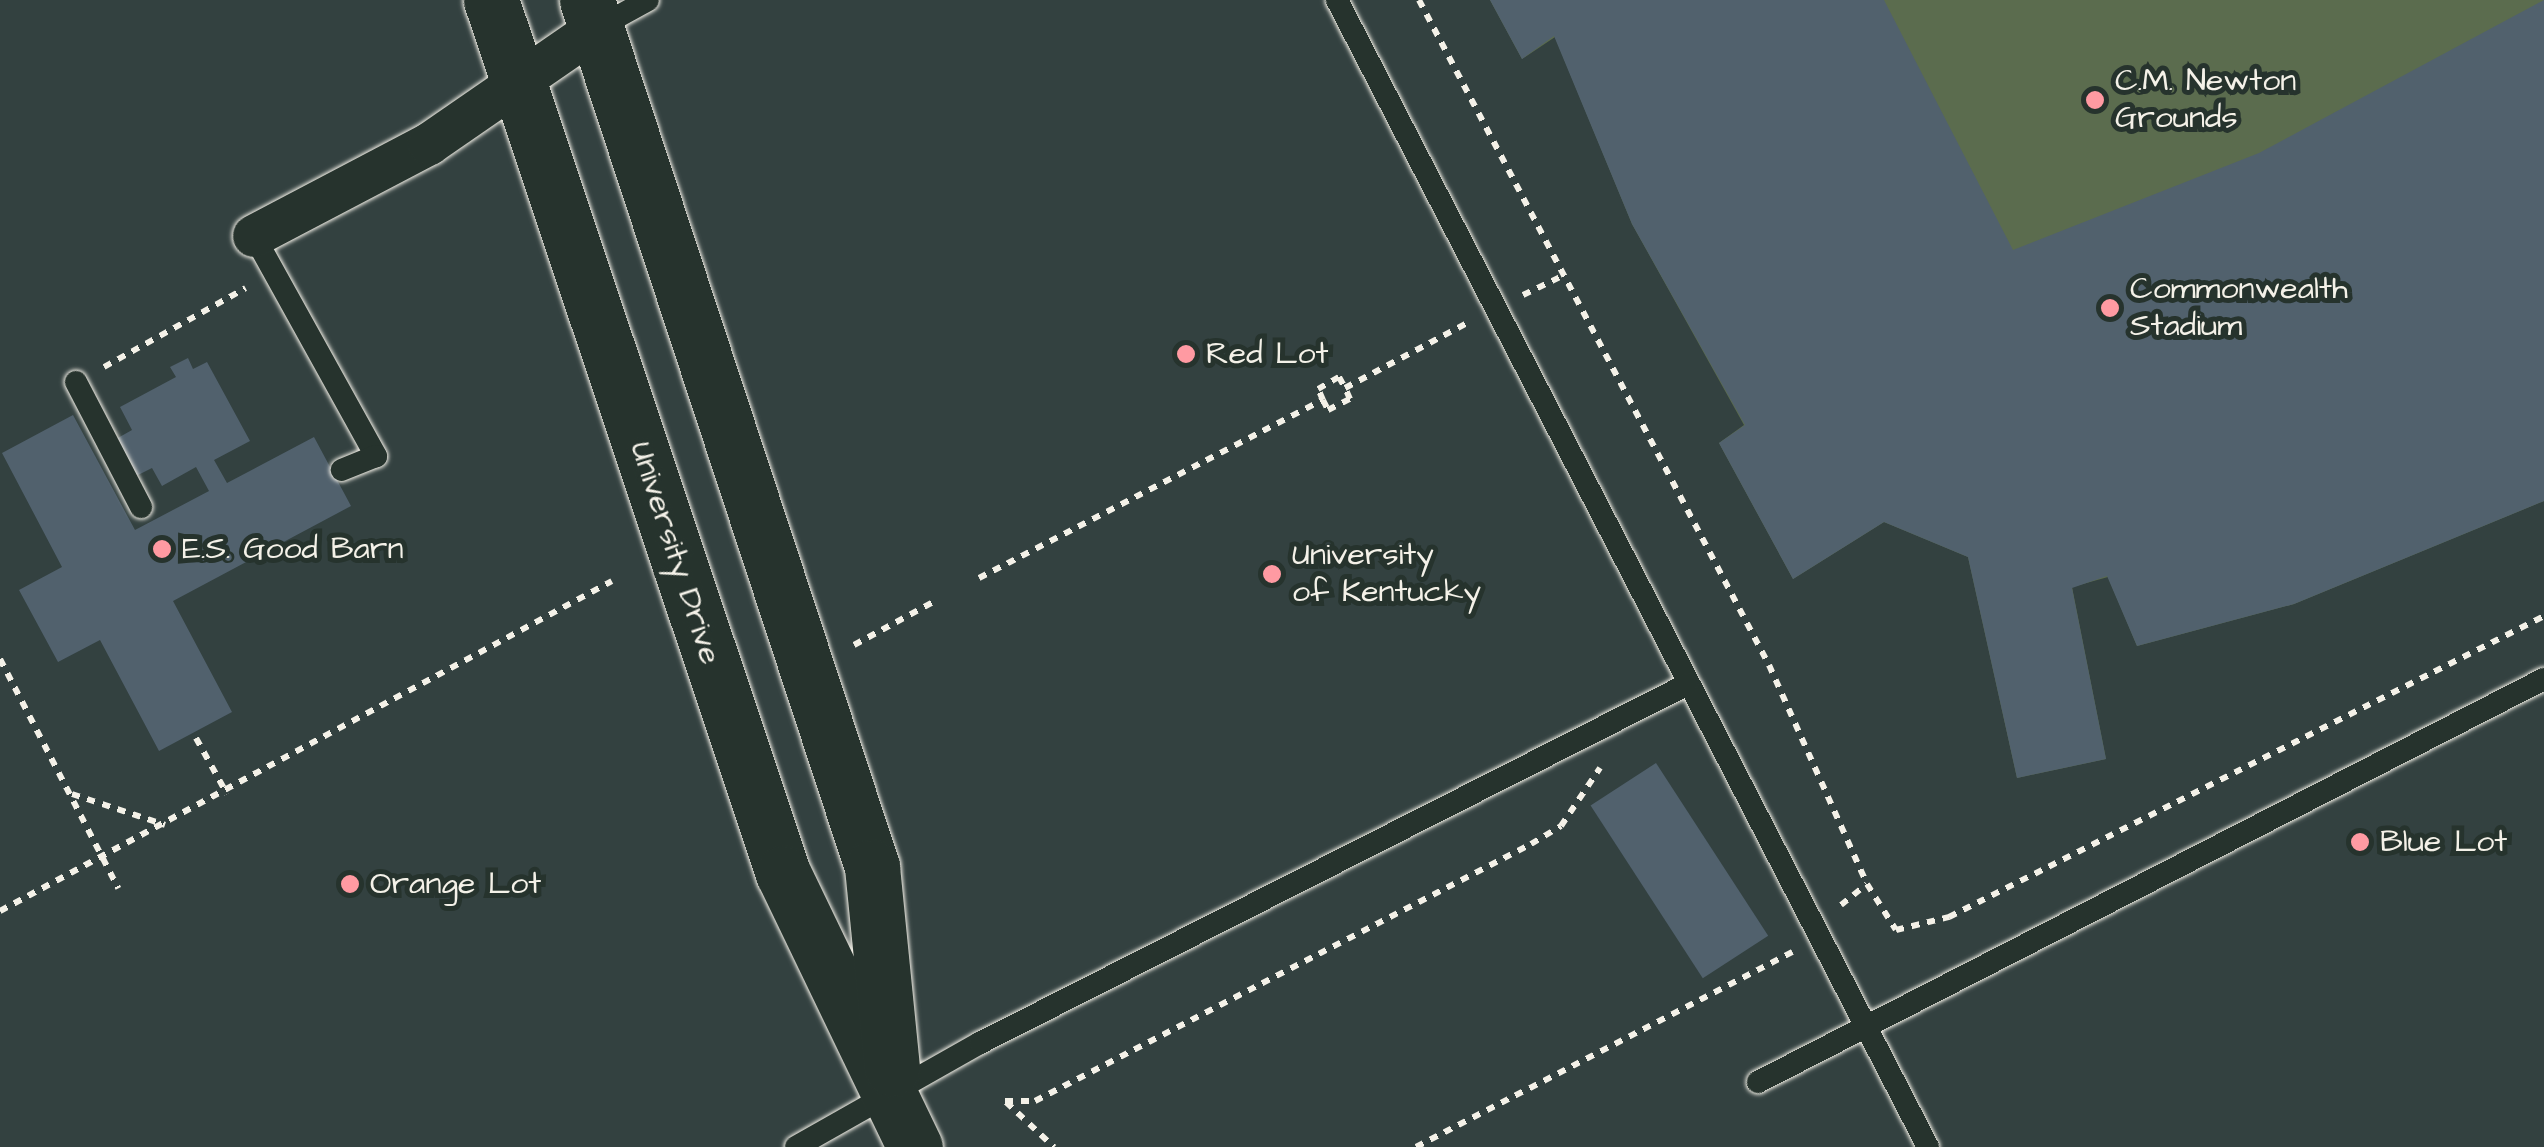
<!DOCTYPE html>
<style>
body{margin:0}
#map{position:relative;width:2544px;height:1147px;overflow:hidden;background:#26332d;font-family:"Architects Daughter",sans-serif}
div>[style]{position:absolute}
.built>*{inset:0;background:#334140;transform-origin:0 0}
.green>*{inset:0;background:#5b6c4e}
.building>*{inset:0;background:#51616d;transform-origin:0 0}
.path>*{height:6px;margin-top:-3px;transform-origin:0;background:repeating-linear-gradient(90deg,#f4f1e8 0 8px,transparent 0 16px)}
.roads{filter:drop-shadow(0 0 2px #f4f1e8) drop-shadow(0 0 2px #f4f1e8)}
.lane>*{height:22px;margin:-11px;padding:0 11px;transform-origin:11px;border-radius:11px;background:#26332d}
.street>*{height:42px;margin:-21px;padding:0 21px;transform-origin:21px;border-radius:21px;background:#26332d}
.secondary>*{height:55px;margin:-27.5px;padding:0 27.5px;transform-origin:27.5px;border-radius:27.5px;background:#26332d}
.dots>*{width:28px;height:28px;translate:-50% -50%;box-sizing:border-box;border:5px solid #26332d;border-radius:50%}
span{translate:-50% -50%;white-space:nowrap;text-align:center;line-height:1.15;-webkit-text-stroke:10px #26332d;paint-order:stroke}
.poi-label{font-size:32px;color:#f4f1e8}
.left{translate:0 -50%;text-align:left}
.street-label{font-size:32px;color:#f4f1e8}
</style>
<div id="map">
<div class="built">
<div style="left:0;top:0;width:2544px;height:1147px"></div>
</div>
<div class="green">
<div style="clip-path:polygon(1490px 0,2544px 0,2544px 501px,2294px 604px,2137px 646px,2108px 577px,2072px 587px,2106px 759px,2017px 778px,1968px 557px,1884px 522px,1793px 579px,1719px 443px,1744px 425px,1632px 224px,1555px 37px,1522px 59px)"></div>
</div>
<div class="building">
<div style="clip-path:polygon(1490px 0,1884px 0,2013px 250px,2259px 153px,2544px 0,2544px 501px,2294px 604px,2137px 646px,2107px 576px,2072px 588px,2106px 759px,2017px 778px,1968px 557px,1884px 522px,1793px 579px,1719px 443px,1745px 425px,1632px 224px,1554px 36px,1522px 59px)"></div>
<div style="clip-path:polygon(188px 358px,193px 369px,207px 362px,250px 441px,214px 460px,227px 483px,314px 437px,351px 506px,173px 601px,232px 712px,159px 751px,100px 640px,58px 662px,19px 590px,62px 567px,2px 453px,73px 415px,135px 530px,209px 491px,196px 467px,162px 486px,152px 468px,136px 476px,116px 439px,132px 430px,120px 407px,176px 377px,170px 367px)"></div>
<div style="left:1656px;top:763px;width:206px;height:78px;rotate:57deg"></div>
</div>
<div class="path">
<div style="left:1419px;top:0;width:751px;rotate:62.24deg"></div>
<div style="left:1769px;top:665px;width:240px;rotate:65.9deg"></div>
<div style="left:1523px;top:295px;width:41px;rotate:-25.9deg"></div>
<div style="left:104px;top:367px;width:162px;rotate:-29.1deg"></div>
<div style="left:1323px;top:400px;width:11px;rotate:63deg"></div>
<div style="left:1328px;top:410px;width:25px;rotate:-27deg"></div>
<div style="left:1350px;top:399px;width:12px;rotate:-114deg"></div>
<div style="left:979px;top:578px;width:387px;rotate:-27.4deg"></div>
<div style="left:1323px;top:400px;width:12px;rotate:-114deg"></div>
<div style="left:1318px;top:389px;width:24px;rotate:-30deg"></div>
<div style="left:1339px;top:377px;width:13px;rotate:61deg"></div>
<div style="left:1345px;top:388px;width:138px;rotate:-28deg"></div>
<div style="left:854px;top:645px;width:94px;rotate:-28.5deg"></div>
<div style="left:0;top:659px;width:258px;rotate:62.7deg"></div>
<div style="left:196px;top:738px;width:64px;rotate:61deg"></div>
<div style="left:72px;top:794px;width:98px;rotate:18.4deg"></div>
<div style="left:1841px;top:905px;width:33px;rotate:-39deg"></div>
<div style="left:1867px;top:884px;width:54px;rotate:57.8deg"></div>
<div style="left:1896px;top:930px;width:55px;rotate:-13.8deg"></div>
<div style="left:1949px;top:917px;width:667px;rotate:-26.83deg"></div>
<div style="left:0;top:911px;width:695px;rotate:-28.33deg"></div>
<div style="left:1005px;top:1101px;width:30px"></div>
<div style="left:1035px;top:1101px;width:559px;rotate:-27.39deg"></div>
<div style="left:1531px;top:844px;width:35px;rotate:-31deg"></div>
<div style="left:1561px;top:826px;width:70px;rotate:-56.1deg"></div>
<div style="left:1006px;top:1102px;width:66px;rotate:43.2deg"></div>
<div style="left:1416px;top:1147px;width:424px;rotate:-27.4deg"></div>
</div>
<div class="roads">
<div class="lane">
<div style="left:1337px;top:0;width:1290px;rotate:62.74deg"></div>
<div style="left:597px;top:28px;width:58px;rotate:-28.8deg"></div>
<div style="left:254px;top:236px;width:252px;rotate:61deg"></div>
<div style="left:376px;top:456px;width:37px;rotate:158deg"></div>
<div style="left:76px;top:382px;width:141px;rotate:62.5deg"></div>
<div style="left:1758px;top:1082px;width:883px;rotate:-27.15deg"></div>
<div style="left:796px;top:1147px;width:211px;rotate:-29.5deg"></div>
<div style="left:980px;top:1043px;width:792px;rotate:-26.89deg"></div>
</div>
<div class="street">
<div style="left:254px;top:236px;width:198px;rotate:-27.7deg"></div>
<div style="left:429px;top:144px;width:204px;rotate:-34.6deg"></div>
</div>
<div class="secondary">
<div style="left:491px;top:0;width:921px;rotate:71.51deg"></div>
<div style="left:783px;top:873px;width:304px;rotate:64.3deg"></div>
<div style="left:587px;top:0;width:913px;rotate:71.8deg"></div>
<div style="left:872px;top:867px;width:203px;rotate:84.3deg"></div>
</div>
</div>
<div class="dots">
<div style="left:2095px;top:100px;background:#ff9aa2"></div>
<div style="left:2110px;top:308px;background:#ff9aa2"></div>
<div style="left:1186px;top:354px;background:#ff9aa2"></div>
<div style="left:162px;top:549px;background:#ff9aa2"></div>
<div style="left:1272px;top:574px;background:#ff9aa2"></div>
<div style="left:2360px;top:842px;background:#ff9aa2"></div>
<div style="left:350px;top:884px;background:#ff9aa2"></div>
</div>
<div class="poi-label">
<span class="left" style="left:2115px;top:100px">C.M. Newton<br>Grounds</span>
<span class="left" style="left:2130px;top:308px">Commonwealth<br>Stadium</span>
<span class="left" style="left:1206px;top:354px">Red Lot</span>
<span class="left" style="left:182px;top:549px">E.S. Good Barn</span>
<span class="left" style="left:1292px;top:574px">University<br>of Kentucky</span>
<span class="left" style="left:2380px;top:842px">Blue Lot</span>
<span class="left" style="left:370px;top:884px">Orange Lot</span>
</div>
<div class="street-label">
<span style="left:675px;top:553px;rotate:72deg">University Drive</span>
</div>
</div>
